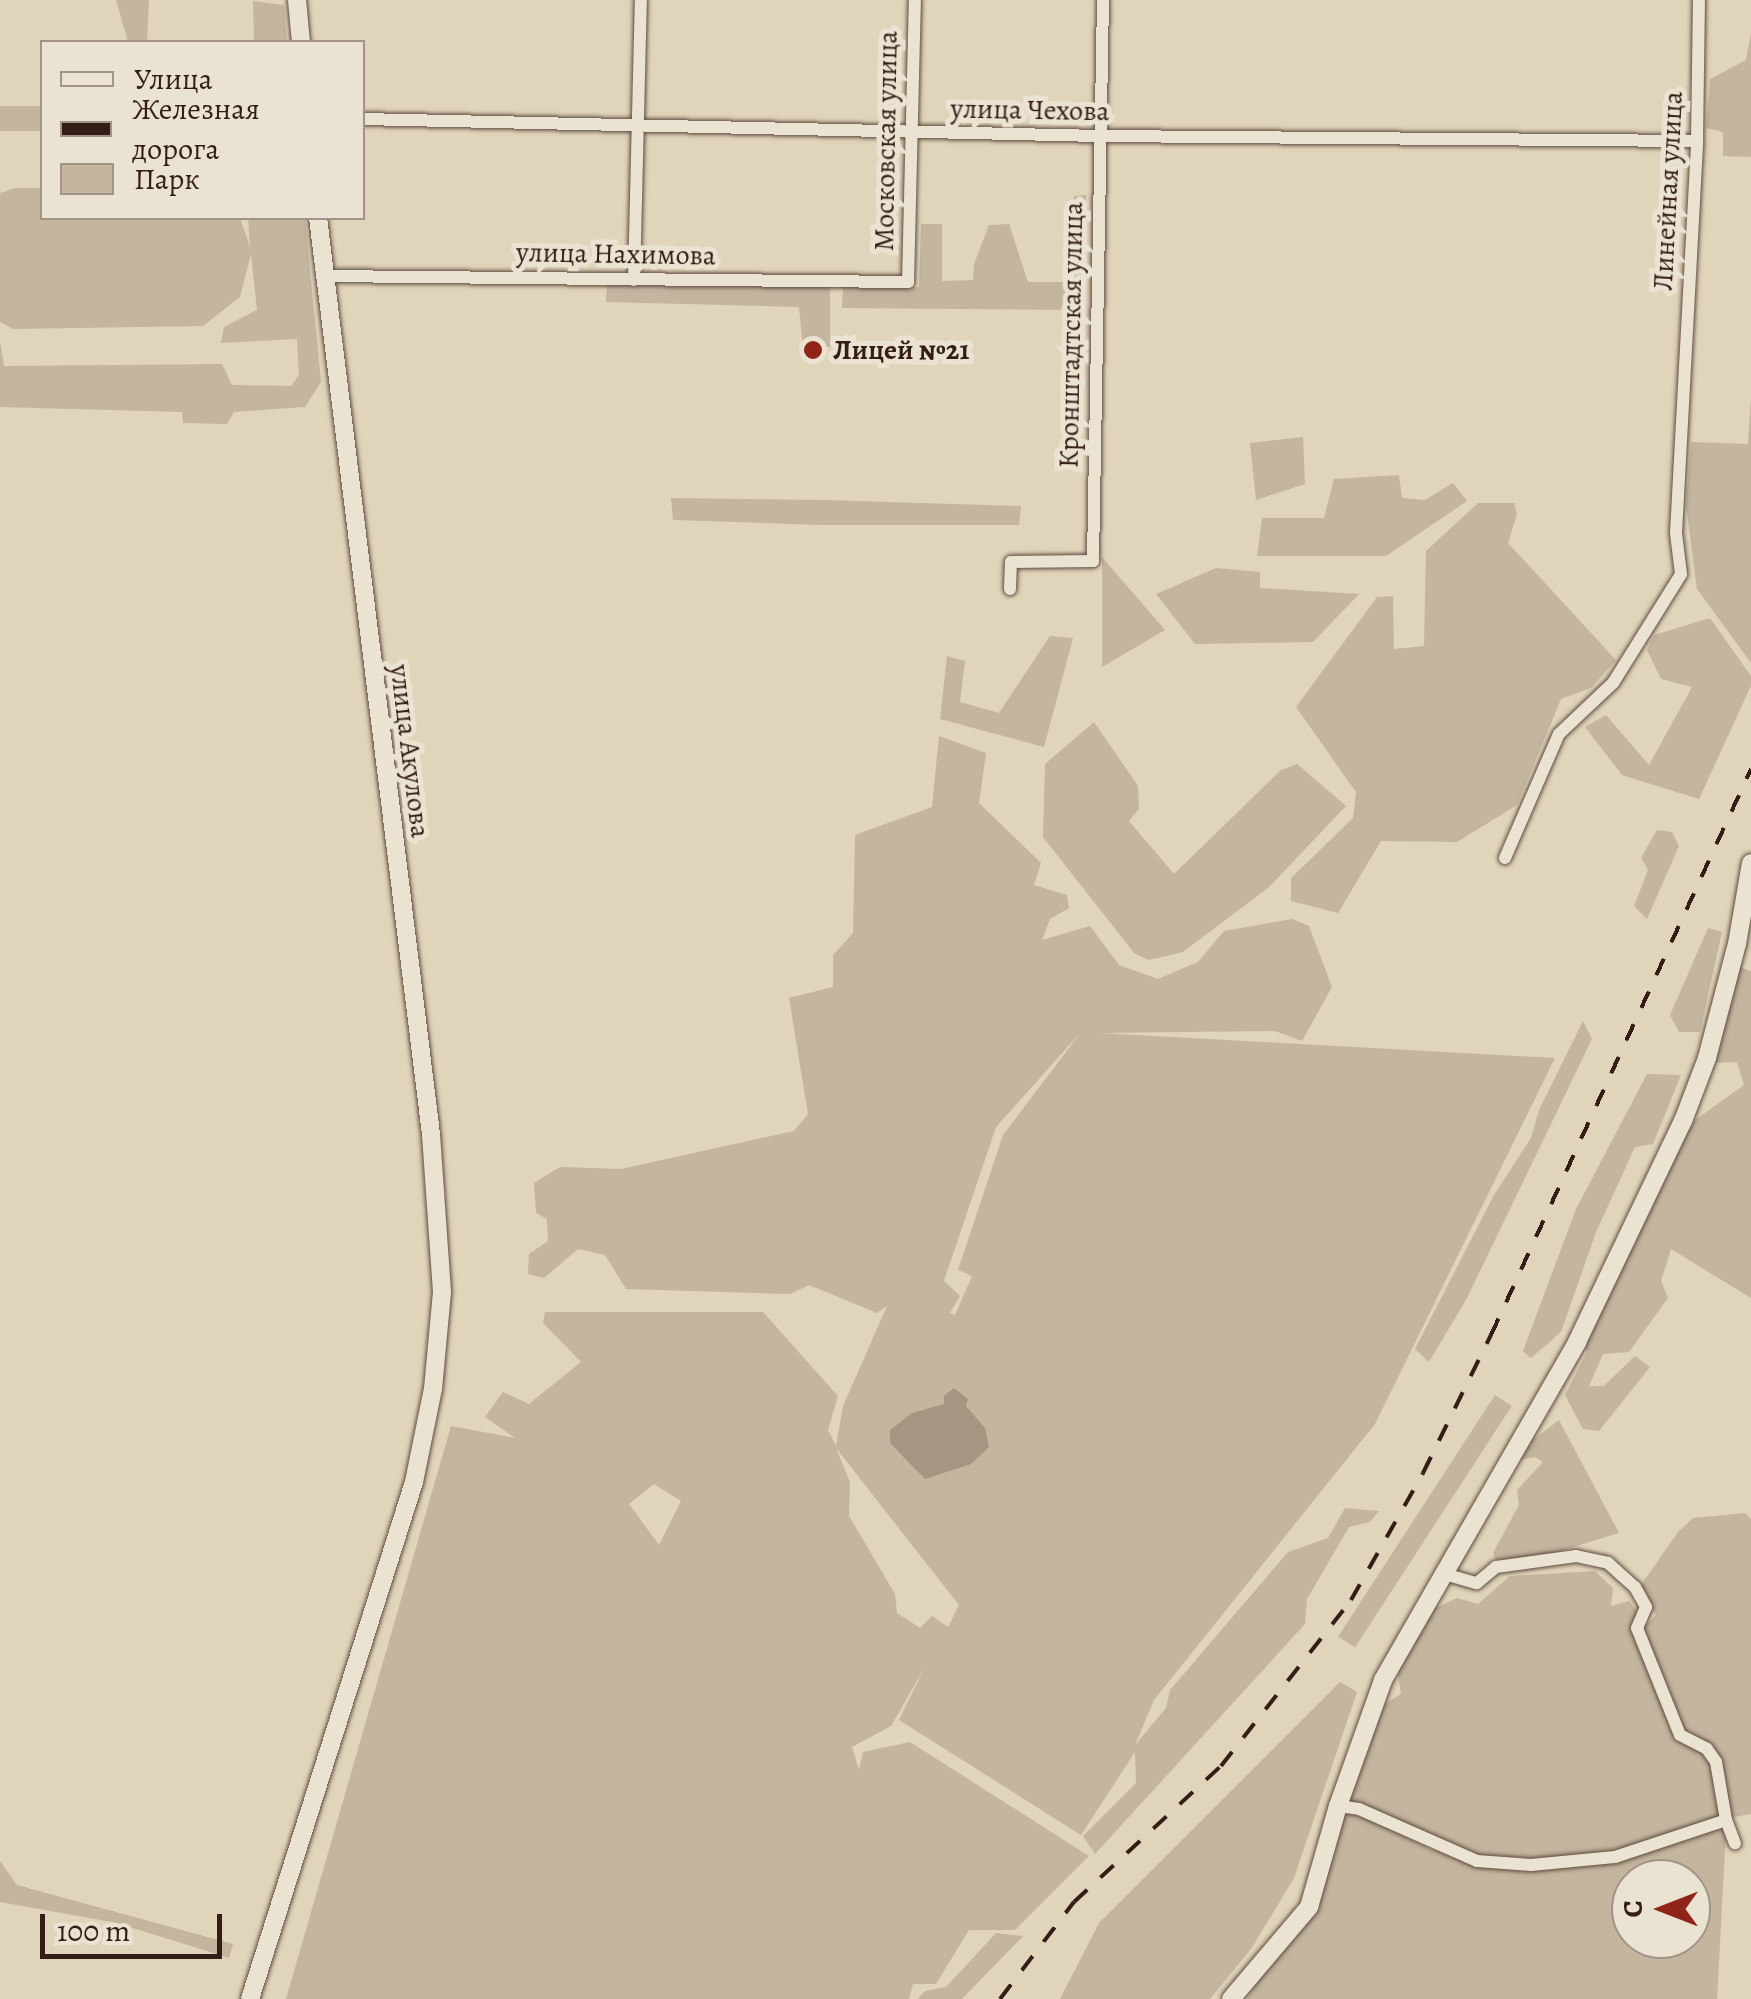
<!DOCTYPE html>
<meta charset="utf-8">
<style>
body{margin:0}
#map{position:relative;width:1751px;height:1999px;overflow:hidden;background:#e0d4ba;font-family:Alegreya,serif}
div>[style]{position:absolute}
.green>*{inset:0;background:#c3b59e;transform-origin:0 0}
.water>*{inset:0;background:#a59682}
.roads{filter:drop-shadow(0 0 2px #5e4b3e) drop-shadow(0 0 2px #5e4b3e)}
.street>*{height:12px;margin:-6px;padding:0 6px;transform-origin:6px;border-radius:6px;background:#ebe3d2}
.secondary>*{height:18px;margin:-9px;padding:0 9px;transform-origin:9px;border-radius:9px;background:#ebe3d2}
.rail>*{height:4px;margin-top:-2px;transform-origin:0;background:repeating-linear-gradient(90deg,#331d15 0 18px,transparent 0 36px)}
.dots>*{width:28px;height:28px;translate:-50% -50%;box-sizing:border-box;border:5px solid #ebe3d2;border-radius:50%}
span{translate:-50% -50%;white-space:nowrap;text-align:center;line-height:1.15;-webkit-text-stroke:10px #ebe3d2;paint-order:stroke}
.street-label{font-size:28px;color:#331d15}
.poi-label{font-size:28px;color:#331d15;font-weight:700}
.left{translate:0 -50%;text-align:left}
.legend{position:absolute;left:40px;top:40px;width:325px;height:180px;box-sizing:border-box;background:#ebe3d2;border:2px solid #a19486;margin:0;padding:12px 18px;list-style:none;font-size:30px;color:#331d15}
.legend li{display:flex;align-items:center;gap:20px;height:50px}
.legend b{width:50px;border:2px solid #a19486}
.north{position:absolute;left:1611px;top:1859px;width:100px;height:100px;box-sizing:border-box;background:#ebe3d2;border:2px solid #a19486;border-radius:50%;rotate:270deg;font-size:28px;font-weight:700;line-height:40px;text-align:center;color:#331d15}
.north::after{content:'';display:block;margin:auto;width:35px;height:45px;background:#8f2418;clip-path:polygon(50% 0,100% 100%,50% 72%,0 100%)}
.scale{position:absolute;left:40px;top:1914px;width:182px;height:45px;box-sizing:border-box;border:5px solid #331d15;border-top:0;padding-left:12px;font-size:30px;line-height:35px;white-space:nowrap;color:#331d15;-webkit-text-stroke:8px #ebe3d2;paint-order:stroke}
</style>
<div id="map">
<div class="green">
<div style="clip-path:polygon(149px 0,147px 42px,128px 42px,116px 0)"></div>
<div style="clip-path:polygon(253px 1px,284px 5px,287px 42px,254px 42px)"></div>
<div style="clip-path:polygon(1751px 32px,1751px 157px,1723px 156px,1723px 132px,1706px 128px,1710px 79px,1746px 60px)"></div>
<div style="left:0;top:106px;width:42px;height:25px"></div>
<div style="clip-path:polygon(15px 188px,42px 188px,42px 218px,240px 218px,250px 247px,248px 218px,305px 218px,321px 382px,305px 407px,234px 412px,227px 424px,183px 423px,182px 412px,0 407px,0 341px,4px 366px,222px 364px,232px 385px,291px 386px,299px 375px,297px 339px,221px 343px,224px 327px,257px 310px,251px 254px,240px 297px,203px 326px,13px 329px,0 322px,0 193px)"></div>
<div style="clip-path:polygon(1086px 195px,1084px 310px,842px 308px,843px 287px,919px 287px,921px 224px,942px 224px,942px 281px,973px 280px,974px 264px,989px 225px,1009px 224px,1028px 282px,1067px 282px,1074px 196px)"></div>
<div style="clip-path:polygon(607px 285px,830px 286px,830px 347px,803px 347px,799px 307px,606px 302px)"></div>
<div style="clip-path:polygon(1751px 396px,1751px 663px,1697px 589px,1686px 505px,1691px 442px,1748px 444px)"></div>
<div style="clip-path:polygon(1303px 437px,1305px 484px,1256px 500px,1250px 443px)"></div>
<div style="clip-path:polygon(1399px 475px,1402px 498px,1425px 500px,1453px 483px,1467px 501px,1386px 556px,1257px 556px,1262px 518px,1324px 518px,1334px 479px)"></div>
<div style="clip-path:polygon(671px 498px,824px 500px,1021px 506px,1019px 525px,821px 525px,673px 520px)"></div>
<div style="clip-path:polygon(1478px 503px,1514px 503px,1517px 514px,1508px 543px,1616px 660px,1591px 688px,1561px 699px,1517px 805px,1457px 842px,1381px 841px,1338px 913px,1291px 901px,1291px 878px,1353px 818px,1356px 792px,1296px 707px,1377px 597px,1393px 596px,1394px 649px,1424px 646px,1426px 551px)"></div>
<div style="clip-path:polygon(1102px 557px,1165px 630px,1102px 667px)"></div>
<div style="clip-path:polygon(1216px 568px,1260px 572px,1260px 588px,1359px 594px,1313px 642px,1195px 644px,1156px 594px)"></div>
<div style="clip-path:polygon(1710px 618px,1751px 676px,1751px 686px,1699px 799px,1622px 775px,1585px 727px,1606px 715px,1649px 765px,1692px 687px,1661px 679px,1647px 650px,1654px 635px)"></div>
<div style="clip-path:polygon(1050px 636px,1073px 638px,1044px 747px,940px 719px,947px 656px,965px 661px,960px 702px,999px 713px)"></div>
<div style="clip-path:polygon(1094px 722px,1138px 786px,1139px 809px,1129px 821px,1174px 874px,1281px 770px,1297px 764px,1346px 806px,1268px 888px,1183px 952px,1149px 960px,1134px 953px,1043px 837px,1045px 764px)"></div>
<div style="clip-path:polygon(evenodd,939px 736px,986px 753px,979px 803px,1041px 863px,1034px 885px,1067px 895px,1069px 908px,1050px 919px,1042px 940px,1090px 926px,1119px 965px,1158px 979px,1198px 962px,1224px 931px,1292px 919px,1309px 926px,1332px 987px,1302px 1041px,1275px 1031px,1100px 1033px,1555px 1058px,1375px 1424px,1154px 1700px,1135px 1745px,1166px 1708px,1170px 1690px,1288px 1552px,1328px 1538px,1345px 1508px,1379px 1511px,1370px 1522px,1349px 1527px,1307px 1599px,1305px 1624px,1095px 1854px,1083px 1836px,1136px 1783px,1135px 1752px,1081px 1835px,899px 1720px,925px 1667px,891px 1726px,852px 1747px,859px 1770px,863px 1752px,910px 1742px,1089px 1856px,1015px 1930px,969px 1930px,936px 1984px,913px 1984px,909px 1999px,286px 1999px,451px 1426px,515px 1438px,485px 1417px,503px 1392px,529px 1404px,581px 1362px,543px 1323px,545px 1312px,763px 1312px,838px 1396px,828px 1430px,836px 1446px,843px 1406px,887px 1306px,877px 1313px,809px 1285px,790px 1294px,626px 1289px,605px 1255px,578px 1249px,544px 1278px,528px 1274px,529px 1254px,548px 1241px,547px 1219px,536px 1213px,534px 1183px,560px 1167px,621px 1169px,794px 1131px,808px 1114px,789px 998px,833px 987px,833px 955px,853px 933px,855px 835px,932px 807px,939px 736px,1081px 1032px,1003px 1135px,958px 1270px,972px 1276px,955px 1315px,950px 1313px,960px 1296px,944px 1281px,996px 1127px,1081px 1032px,939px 736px,836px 1448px,959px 1605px,948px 1627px,932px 1616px,920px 1628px,897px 1613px,895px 1594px,849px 1516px,850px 1482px,836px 1448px,939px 736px,654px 1484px,681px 1501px,659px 1545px,629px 1504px,654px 1484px)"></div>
<div style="clip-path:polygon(1657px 830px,1672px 832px,1679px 846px,1647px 919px,1634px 906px,1648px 870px,1641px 858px)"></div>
<div style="clip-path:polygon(1708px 928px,1722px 932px,1700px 1032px,1679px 1032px,1670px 1015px)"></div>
<div style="clip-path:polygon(1731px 964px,1751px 971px,1751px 1298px,1671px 1249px,1661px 1281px,1668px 1298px,1629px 1352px,1603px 1354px,1589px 1386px,1604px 1386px,1635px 1356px,1650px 1367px,1599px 1431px,1583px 1429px,1565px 1395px,1587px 1352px,1583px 1336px,1681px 1130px,1744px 1085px,1737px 1062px,1713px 1063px)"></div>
<div style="clip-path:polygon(1583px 1021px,1592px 1039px,1467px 1298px,1429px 1362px,1415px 1349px,1494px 1195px,1531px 1138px,1539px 1110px)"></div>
<div style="clip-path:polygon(1647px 1074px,1681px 1075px,1653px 1144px,1635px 1147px,1596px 1232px,1561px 1332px,1531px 1358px,1523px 1351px,1576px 1209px)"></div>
<div style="left:1495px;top:1395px;width:20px;height:288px;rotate:33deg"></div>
<div style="clip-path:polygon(1559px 1420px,1619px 1533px,1500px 1569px,1493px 1553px,1519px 1505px,1517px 1490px,1543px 1462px,1535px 1457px,1514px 1461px,1522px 1448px)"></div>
<div style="clip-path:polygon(1745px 1513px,1751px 1519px,1751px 1814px,1699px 1823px,1609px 1857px,1540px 1863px,1470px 1857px,1346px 1799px,1378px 1708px,1401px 1694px,1396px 1663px,1431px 1610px,1457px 1598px,1478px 1604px,1510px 1576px,1595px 1571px,1613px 1588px,1611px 1606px,1629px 1601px,1647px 1624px,1656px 1615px,1639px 1588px,1678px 1532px,1693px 1518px)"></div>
<div style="clip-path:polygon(1340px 1682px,1357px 1692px,1294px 1878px,1251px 1949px,1210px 1999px,1060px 1999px,1099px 1923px)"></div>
<div style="clip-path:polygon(evenodd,1340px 1810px,1361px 1814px,1432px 1850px,1491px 1867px,1559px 1868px,1706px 1827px,1726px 1832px,1717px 1999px,1247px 1999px,1282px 1944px,1289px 1945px,1320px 1908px,1315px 1879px,1340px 1810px,1631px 1879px,1691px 1879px,1691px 1939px,1631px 1939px,1631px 1879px)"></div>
<div style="clip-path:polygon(0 1861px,17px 1885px,233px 1944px,229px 1958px,117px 1923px,0 1902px)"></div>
<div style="clip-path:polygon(996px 1933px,1023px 1936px,962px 1999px,918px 1999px,925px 1991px,946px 1987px)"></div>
</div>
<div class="water">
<div style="clip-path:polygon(954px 1388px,968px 1399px,966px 1406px,985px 1428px,989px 1447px,971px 1464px,925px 1479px,890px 1443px,890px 1430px,912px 1413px,944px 1404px,944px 1396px)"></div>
</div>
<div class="roads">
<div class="street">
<div style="left:362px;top:119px;width:738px;rotate:1.32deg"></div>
<div style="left:1100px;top:136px;width:597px;rotate:0.48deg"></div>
<div style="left:324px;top:276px;width:584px;rotate:0.59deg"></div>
<div style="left:908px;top:282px;width:282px;rotate:-88.6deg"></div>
<div style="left:634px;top:280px;width:280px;rotate:-88.6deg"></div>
<div style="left:1010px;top:589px;width:27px;rotate:-88deg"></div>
<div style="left:1011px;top:562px;width:82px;rotate:-0.7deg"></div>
<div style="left:1093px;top:561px;width:561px;rotate:-88.98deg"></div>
<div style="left:1505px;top:858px;width:135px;rotate:-66.5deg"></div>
<div style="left:1559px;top:734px;width:74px;rotate:-43.4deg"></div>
<div style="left:1613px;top:683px;width:128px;rotate:-58deg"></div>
<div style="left:1681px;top:574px;width:41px;rotate:-97deg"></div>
<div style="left:1676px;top:533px;width:393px;rotate:-86.9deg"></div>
<div style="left:1697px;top:141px;width:141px;rotate:-89.2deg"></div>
<div style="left:1441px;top:1573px;width:37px;rotate:16deg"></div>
<div style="left:1477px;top:1583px;width:25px;rotate:-40deg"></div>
<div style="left:1496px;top:1567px;width:81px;rotate:-7.8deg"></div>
<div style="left:1576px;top:1556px;width:33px;rotate:12deg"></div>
<div style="left:1608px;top:1563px;width:36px;rotate:42deg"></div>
<div style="left:1635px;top:1587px;width:23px;rotate:61deg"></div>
<div style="left:1646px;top:1607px;width:23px;rotate:113deg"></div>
<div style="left:1637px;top:1628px;width:115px;rotate:68.1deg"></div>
<div style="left:1680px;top:1735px;width:30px;rotate:27deg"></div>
<div style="left:1707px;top:1749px;width:16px;rotate:55deg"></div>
<div style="left:1716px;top:1762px;width:59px;rotate:80.2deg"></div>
<div style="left:1338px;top:1806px;width:21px;rotate:8deg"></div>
<div style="left:1359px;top:1809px;width:129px;rotate:23.8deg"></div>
<div style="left:1477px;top:1861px;width:54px;rotate:4.2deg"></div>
<div style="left:1531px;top:1865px;width:84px;rotate:-5.4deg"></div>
<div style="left:1615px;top:1857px;width:117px;rotate:-18.4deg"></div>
<div style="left:1726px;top:1820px;width:25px;rotate:69deg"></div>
</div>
<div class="secondary">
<div style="left:297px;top:0;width:42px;rotate:84.6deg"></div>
<div style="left:250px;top:1999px;width:542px;rotate:-72.4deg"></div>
<div style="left:414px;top:1482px;width:95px;rotate:-78.5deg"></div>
<div style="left:433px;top:1389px;width:97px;rotate:-84.7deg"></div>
<div style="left:442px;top:1292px;width:158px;rotate:-94deg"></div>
<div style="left:431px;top:1134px;width:923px;rotate:-97.03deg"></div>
<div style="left:1231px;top:1999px;width:121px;rotate:-49.7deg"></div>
<div style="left:1309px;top:1907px;width:105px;rotate:-74deg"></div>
<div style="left:1338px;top:1806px;width:134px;rotate:-70.3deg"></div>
<div style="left:1383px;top:1680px;width:390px;rotate:-60.1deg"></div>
<div style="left:1577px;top:1342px;width:245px;rotate:-64.4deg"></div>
<div style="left:1683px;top:1121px;width:67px;rotate:-69.1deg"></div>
<div style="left:1707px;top:1058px;width:118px;rotate:-75.3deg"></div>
<div style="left:1737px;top:944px;width:82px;rotate:-80.2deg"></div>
</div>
</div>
<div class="rail">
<div style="left:1000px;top:1999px;width:122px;rotate:-52.7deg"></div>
<div style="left:1074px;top:1902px;width:200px;rotate:-42.8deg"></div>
<div style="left:1221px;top:1766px;width:211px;rotate:-51.9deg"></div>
<div style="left:1351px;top:1600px;width:146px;rotate:-60.4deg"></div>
<div style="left:1423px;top:1473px;width:154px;rotate:-63.8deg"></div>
<div style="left:1491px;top:1335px;width:623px;rotate:-65.33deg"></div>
</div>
<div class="dots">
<div style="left:813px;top:350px;background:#8f2418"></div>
</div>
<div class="street-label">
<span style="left:1030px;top:110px;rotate:1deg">улица Чехова</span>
<span style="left:886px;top:141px;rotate:-89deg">Московская улица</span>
<span style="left:1668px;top:191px;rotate:-87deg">Линейная улица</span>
<span style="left:616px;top:254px;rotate:1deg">улица Нахимова</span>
<span style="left:1071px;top:335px;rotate:-89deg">Кронштадтская улица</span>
<span style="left:410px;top:751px;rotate:83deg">улица Акулова</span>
</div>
<div class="poi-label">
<span class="left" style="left:833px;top:350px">Лицей №21</span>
</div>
<ul class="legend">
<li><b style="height:12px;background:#ebe3d2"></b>Улица</li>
<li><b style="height:12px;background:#331d15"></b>Железная дорога</li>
<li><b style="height:28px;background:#c3b59e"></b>Парк</li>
</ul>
<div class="north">С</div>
<div class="scale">100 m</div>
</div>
